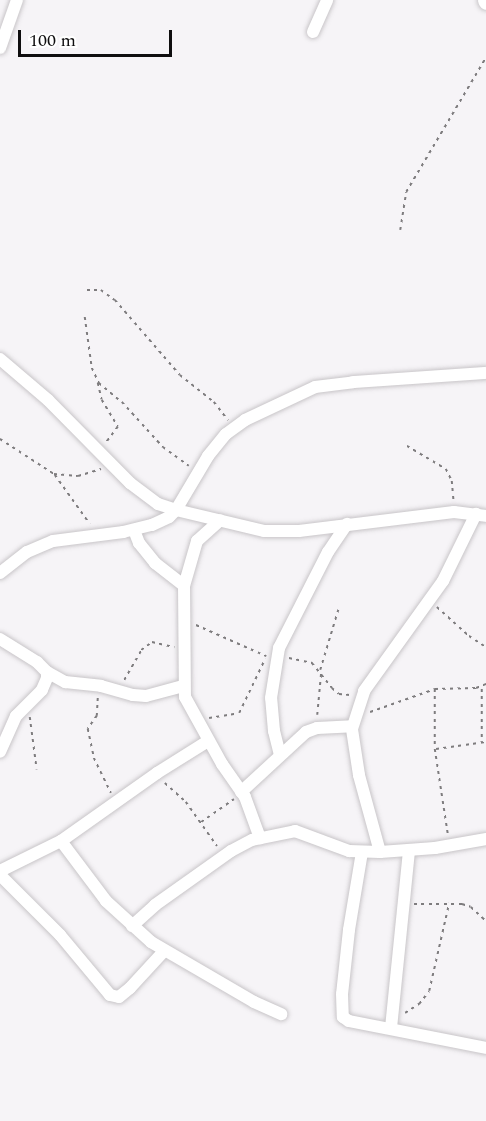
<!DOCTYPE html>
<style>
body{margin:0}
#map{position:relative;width:486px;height:1121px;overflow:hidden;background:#f6f4f7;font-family:Spectral,serif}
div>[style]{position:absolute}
.path>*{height:1.5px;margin-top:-0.75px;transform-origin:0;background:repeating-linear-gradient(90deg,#7e7c7e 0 3px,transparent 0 7.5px)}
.roads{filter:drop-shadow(0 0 2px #c8c5c8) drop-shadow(0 0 2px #c8c5c8)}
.minor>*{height:12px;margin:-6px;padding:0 6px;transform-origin:6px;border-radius:6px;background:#fff}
.tertiary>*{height:15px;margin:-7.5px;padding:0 7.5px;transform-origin:7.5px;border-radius:7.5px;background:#fff}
span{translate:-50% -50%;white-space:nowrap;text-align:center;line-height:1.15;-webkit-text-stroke:6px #fff;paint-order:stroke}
.scale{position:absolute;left:18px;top:30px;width:154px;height:27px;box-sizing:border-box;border:3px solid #0f0e0f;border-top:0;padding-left:8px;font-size:18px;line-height:21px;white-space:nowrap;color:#0f0e0f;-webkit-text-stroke:4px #fff;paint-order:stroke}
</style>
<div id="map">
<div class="path">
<div style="left:400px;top:230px;width:38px;rotate:-81deg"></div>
<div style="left:406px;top:192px;width:157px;rotate:-59.3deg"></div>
<div style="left:87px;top:290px;width:14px"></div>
<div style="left:101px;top:290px;width:17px;rotate:36deg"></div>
<div style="left:115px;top:300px;width:99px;rotate:49.1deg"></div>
<div style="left:180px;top:375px;width:43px;rotate:38.5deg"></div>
<div style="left:214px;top:402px;width:23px;rotate:52deg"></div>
<div style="left:85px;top:317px;width:51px;rotate:82.2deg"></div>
<div style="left:92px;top:368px;width:17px;rotate:65deg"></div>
<div style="left:99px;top:383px;width:30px;rotate:40deg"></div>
<div style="left:122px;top:402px;width:61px;rotate:47.7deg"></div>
<div style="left:163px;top:447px;width:32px;rotate:36deg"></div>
<div style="left:98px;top:383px;width:17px;rotate:77deg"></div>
<div style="left:102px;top:400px;width:31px;rotate:59deg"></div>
<div style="left:118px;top:427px;width:20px;rotate:127deg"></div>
<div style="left:0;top:439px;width:64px;rotate:32.9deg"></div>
<div style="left:54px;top:474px;width:24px;rotate:5deg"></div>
<div style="left:78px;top:476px;width:24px;rotate:-17deg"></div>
<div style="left:407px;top:446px;width:45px;rotate:30.5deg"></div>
<div style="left:446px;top:469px;width:13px;rotate:63deg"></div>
<div style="left:452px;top:481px;width:21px;rotate:85deg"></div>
<div style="left:55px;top:475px;width:60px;rotate:54.5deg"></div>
<div style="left:437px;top:607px;width:43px;rotate:42.2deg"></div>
<div style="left:469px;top:636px;width:20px;rotate:33deg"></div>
<div style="left:196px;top:625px;width:77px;rotate:23.9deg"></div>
<div style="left:289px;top:658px;width:24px;rotate:12deg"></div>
<div style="left:312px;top:663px;width:32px;rotate:51deg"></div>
<div style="left:332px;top:688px;width:9px;rotate:41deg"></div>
<div style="left:339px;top:694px;width:11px;rotate:5deg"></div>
<div style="left:320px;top:670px;width:63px;rotate:-73.3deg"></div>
<div style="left:124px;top:680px;width:34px;rotate:-60deg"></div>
<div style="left:141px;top:650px;width:14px;rotate:-36deg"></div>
<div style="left:152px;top:642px;width:23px;rotate:13deg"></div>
<div style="left:435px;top:689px;width:60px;rotate:90deg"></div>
<div style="left:435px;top:749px;width:86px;rotate:81.3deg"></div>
<div style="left:482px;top:689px;width:53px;rotate:90deg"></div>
<div style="left:98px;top:698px;width:18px;rotate:93deg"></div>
<div style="left:97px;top:716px;width:16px;rotate:125deg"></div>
<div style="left:88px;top:729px;width:30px;rotate:78deg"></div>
<div style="left:94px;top:758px;width:39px;rotate:64deg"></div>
<div style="left:370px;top:712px;width:69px;rotate:-19.5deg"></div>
<div style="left:435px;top:689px;width:41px;rotate:-1.4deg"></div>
<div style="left:476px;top:688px;width:11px;rotate:-22deg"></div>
<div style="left:317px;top:715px;width:43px;rotate:-84.7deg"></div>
<div style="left:30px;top:717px;width:53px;rotate:82.5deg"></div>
<div style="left:209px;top:718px;width:30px;rotate:-9deg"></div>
<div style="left:239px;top:713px;width:60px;rotate:-64.3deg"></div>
<div style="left:436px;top:749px;width:50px;rotate:-8deg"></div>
<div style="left:165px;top:783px;width:28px;rotate:42deg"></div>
<div style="left:186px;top:802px;width:54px;rotate:54.8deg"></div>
<div style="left:201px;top:822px;width:40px;rotate:-34.9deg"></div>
<div style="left:414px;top:904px;width:48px"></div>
<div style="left:462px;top:904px;width:9px;rotate:18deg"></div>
<div style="left:471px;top:907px;width:21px;rotate:43deg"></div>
<div style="left:405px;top:1013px;width:17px;rotate:-33deg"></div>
<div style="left:419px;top:1004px;width:16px;rotate:-52deg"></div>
<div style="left:429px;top:991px;width:90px;rotate:-77.2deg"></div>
</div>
<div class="roads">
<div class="minor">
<div style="left:313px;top:32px;width:35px;rotate:-66deg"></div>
<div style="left:0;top:48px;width:51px;rotate:-70.5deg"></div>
<div style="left:0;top:359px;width:63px;rotate:40.5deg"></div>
<div style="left:48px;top:400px;width:117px;rotate:45.3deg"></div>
<div style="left:130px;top:483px;width:35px;rotate:37deg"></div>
<div style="left:158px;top:504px;width:19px;rotate:18deg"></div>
<div style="left:176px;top:510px;width:90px;rotate:13.4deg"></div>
<div style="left:264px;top:531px;width:35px"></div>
<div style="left:299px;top:531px;width:156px;rotate:-7deg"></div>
<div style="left:454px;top:512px;width:32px;rotate:7deg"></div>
<div style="left:134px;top:530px;width:14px;rotate:69deg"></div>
<div style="left:139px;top:543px;width:26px;rotate:51deg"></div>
<div style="left:155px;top:563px;width:37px;rotate:38deg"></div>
<div style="left:184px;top:586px;width:111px;rotate:89.5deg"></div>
<div style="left:185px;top:697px;width:77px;rotate:61.1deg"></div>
<div style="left:222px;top:764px;width:40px;rotate:55.1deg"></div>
<div style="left:245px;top:797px;width:44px;rotate:69.9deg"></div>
<div style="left:0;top:573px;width:34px;rotate:-38deg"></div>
<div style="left:27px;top:552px;width:28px;rotate:-23deg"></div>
<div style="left:53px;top:541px;width:71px;rotate:-7.3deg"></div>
<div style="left:123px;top:532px;width:30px;rotate:-14deg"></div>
<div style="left:152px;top:525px;width:19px;rotate:-25deg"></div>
<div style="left:169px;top:517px;width:10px;rotate:-45deg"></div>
<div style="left:176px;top:510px;width:63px;rotate:-59.3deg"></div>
<div style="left:208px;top:456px;width:28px;rotate:-51deg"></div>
<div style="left:226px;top:434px;width:24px;rotate:-36deg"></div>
<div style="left:245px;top:420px;width:77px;rotate:-25.2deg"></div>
<div style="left:315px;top:387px;width:38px;rotate:-7deg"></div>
<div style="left:353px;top:382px;width:133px;rotate:-3.9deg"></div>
<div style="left:184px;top:586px;width:47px;rotate:-73.9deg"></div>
<div style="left:197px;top:541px;width:31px;rotate:-42deg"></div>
<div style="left:0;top:639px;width:44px;rotate:31.9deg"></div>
<div style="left:37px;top:662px;width:14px;rotate:45deg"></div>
<div style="left:47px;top:672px;width:6px;rotate:90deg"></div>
<div style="left:47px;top:678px;width:13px;rotate:113deg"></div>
<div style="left:42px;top:690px;width:37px;rotate:135deg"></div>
<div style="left:16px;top:716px;width:39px;rotate:114deg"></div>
<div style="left:47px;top:672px;width:21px;rotate:29deg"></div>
<div style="left:65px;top:682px;width:36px;rotate:6deg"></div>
<div style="left:101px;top:686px;width:33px;rotate:16deg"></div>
<div style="left:133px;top:695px;width:13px;rotate:4deg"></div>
<div style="left:146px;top:696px;width:38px;rotate:-15deg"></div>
<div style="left:280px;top:755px;width:25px;rotate:-104deg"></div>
<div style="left:274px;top:731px;width:33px;rotate:-95deg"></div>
<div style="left:271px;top:698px;width:51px;rotate:-80.9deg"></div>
<div style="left:279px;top:648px;width:108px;rotate:-63deg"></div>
<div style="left:328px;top:552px;width:34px;rotate:-56deg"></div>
<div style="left:241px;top:792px;width:88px;rotate:-42.7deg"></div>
<div style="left:306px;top:732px;width:12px;rotate:-20deg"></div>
<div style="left:317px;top:728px;width:35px;rotate:-3deg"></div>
<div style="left:61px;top:841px;width:75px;rotate:53.1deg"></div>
<div style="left:106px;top:901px;width:61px;rotate:42.3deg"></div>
<div style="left:151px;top:942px;width:119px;rotate:30.2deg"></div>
<div style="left:254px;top:1002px;width:30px;rotate:24deg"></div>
<div style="left:362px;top:852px;width:79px;rotate:99.5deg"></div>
<div style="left:349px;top:930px;width:64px;rotate:96.2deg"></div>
<div style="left:342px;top:994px;width:23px;rotate:88deg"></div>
<div style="left:343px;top:1017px;width:7px;rotate:34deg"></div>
<div style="left:349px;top:1021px;width:140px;rotate:11.1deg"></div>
<div style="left:380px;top:852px;width:80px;rotate:-105.3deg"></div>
<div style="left:359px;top:775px;width:47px;rotate:-98.7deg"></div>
<div style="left:352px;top:729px;width:40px;rotate:-72deg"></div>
<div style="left:364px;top:691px;width:135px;rotate:-54.3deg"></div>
<div style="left:443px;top:581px;width:75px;rotate:-63.8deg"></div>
<div style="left:0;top:871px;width:68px;rotate:-26.2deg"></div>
<div style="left:61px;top:841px;width:118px;rotate:-35.3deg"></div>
<div style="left:157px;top:773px;width:60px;rotate:-32.1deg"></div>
<div style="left:0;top:875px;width:85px;rotate:45deg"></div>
<div style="left:60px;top:935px;width:78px;rotate:50.2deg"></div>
<div style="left:110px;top:995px;width:9px;rotate:13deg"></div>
<div style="left:119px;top:997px;width:14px;rotate:-39deg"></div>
<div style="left:130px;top:988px;width:50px;rotate:-47.4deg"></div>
<div style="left:132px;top:926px;width:31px;rotate:-42deg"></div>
<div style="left:155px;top:905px;width:93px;rotate:-35.4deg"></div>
<div style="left:231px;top:851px;width:24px;rotate:-28deg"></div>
<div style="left:252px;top:840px;width:44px;rotate:-11.8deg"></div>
<div style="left:295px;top:831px;width:58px;rotate:20.3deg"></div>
<div style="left:349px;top:851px;width:31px;rotate:2deg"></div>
<div style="left:380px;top:852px;width:55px;rotate:-4.2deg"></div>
<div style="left:435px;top:848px;width:52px;rotate:-10deg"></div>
<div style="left:391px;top:1028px;width:178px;rotate:-84.2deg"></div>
</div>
<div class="tertiary">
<div style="left:485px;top:0;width:2px;rotate:63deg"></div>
</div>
</div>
<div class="scale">100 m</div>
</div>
